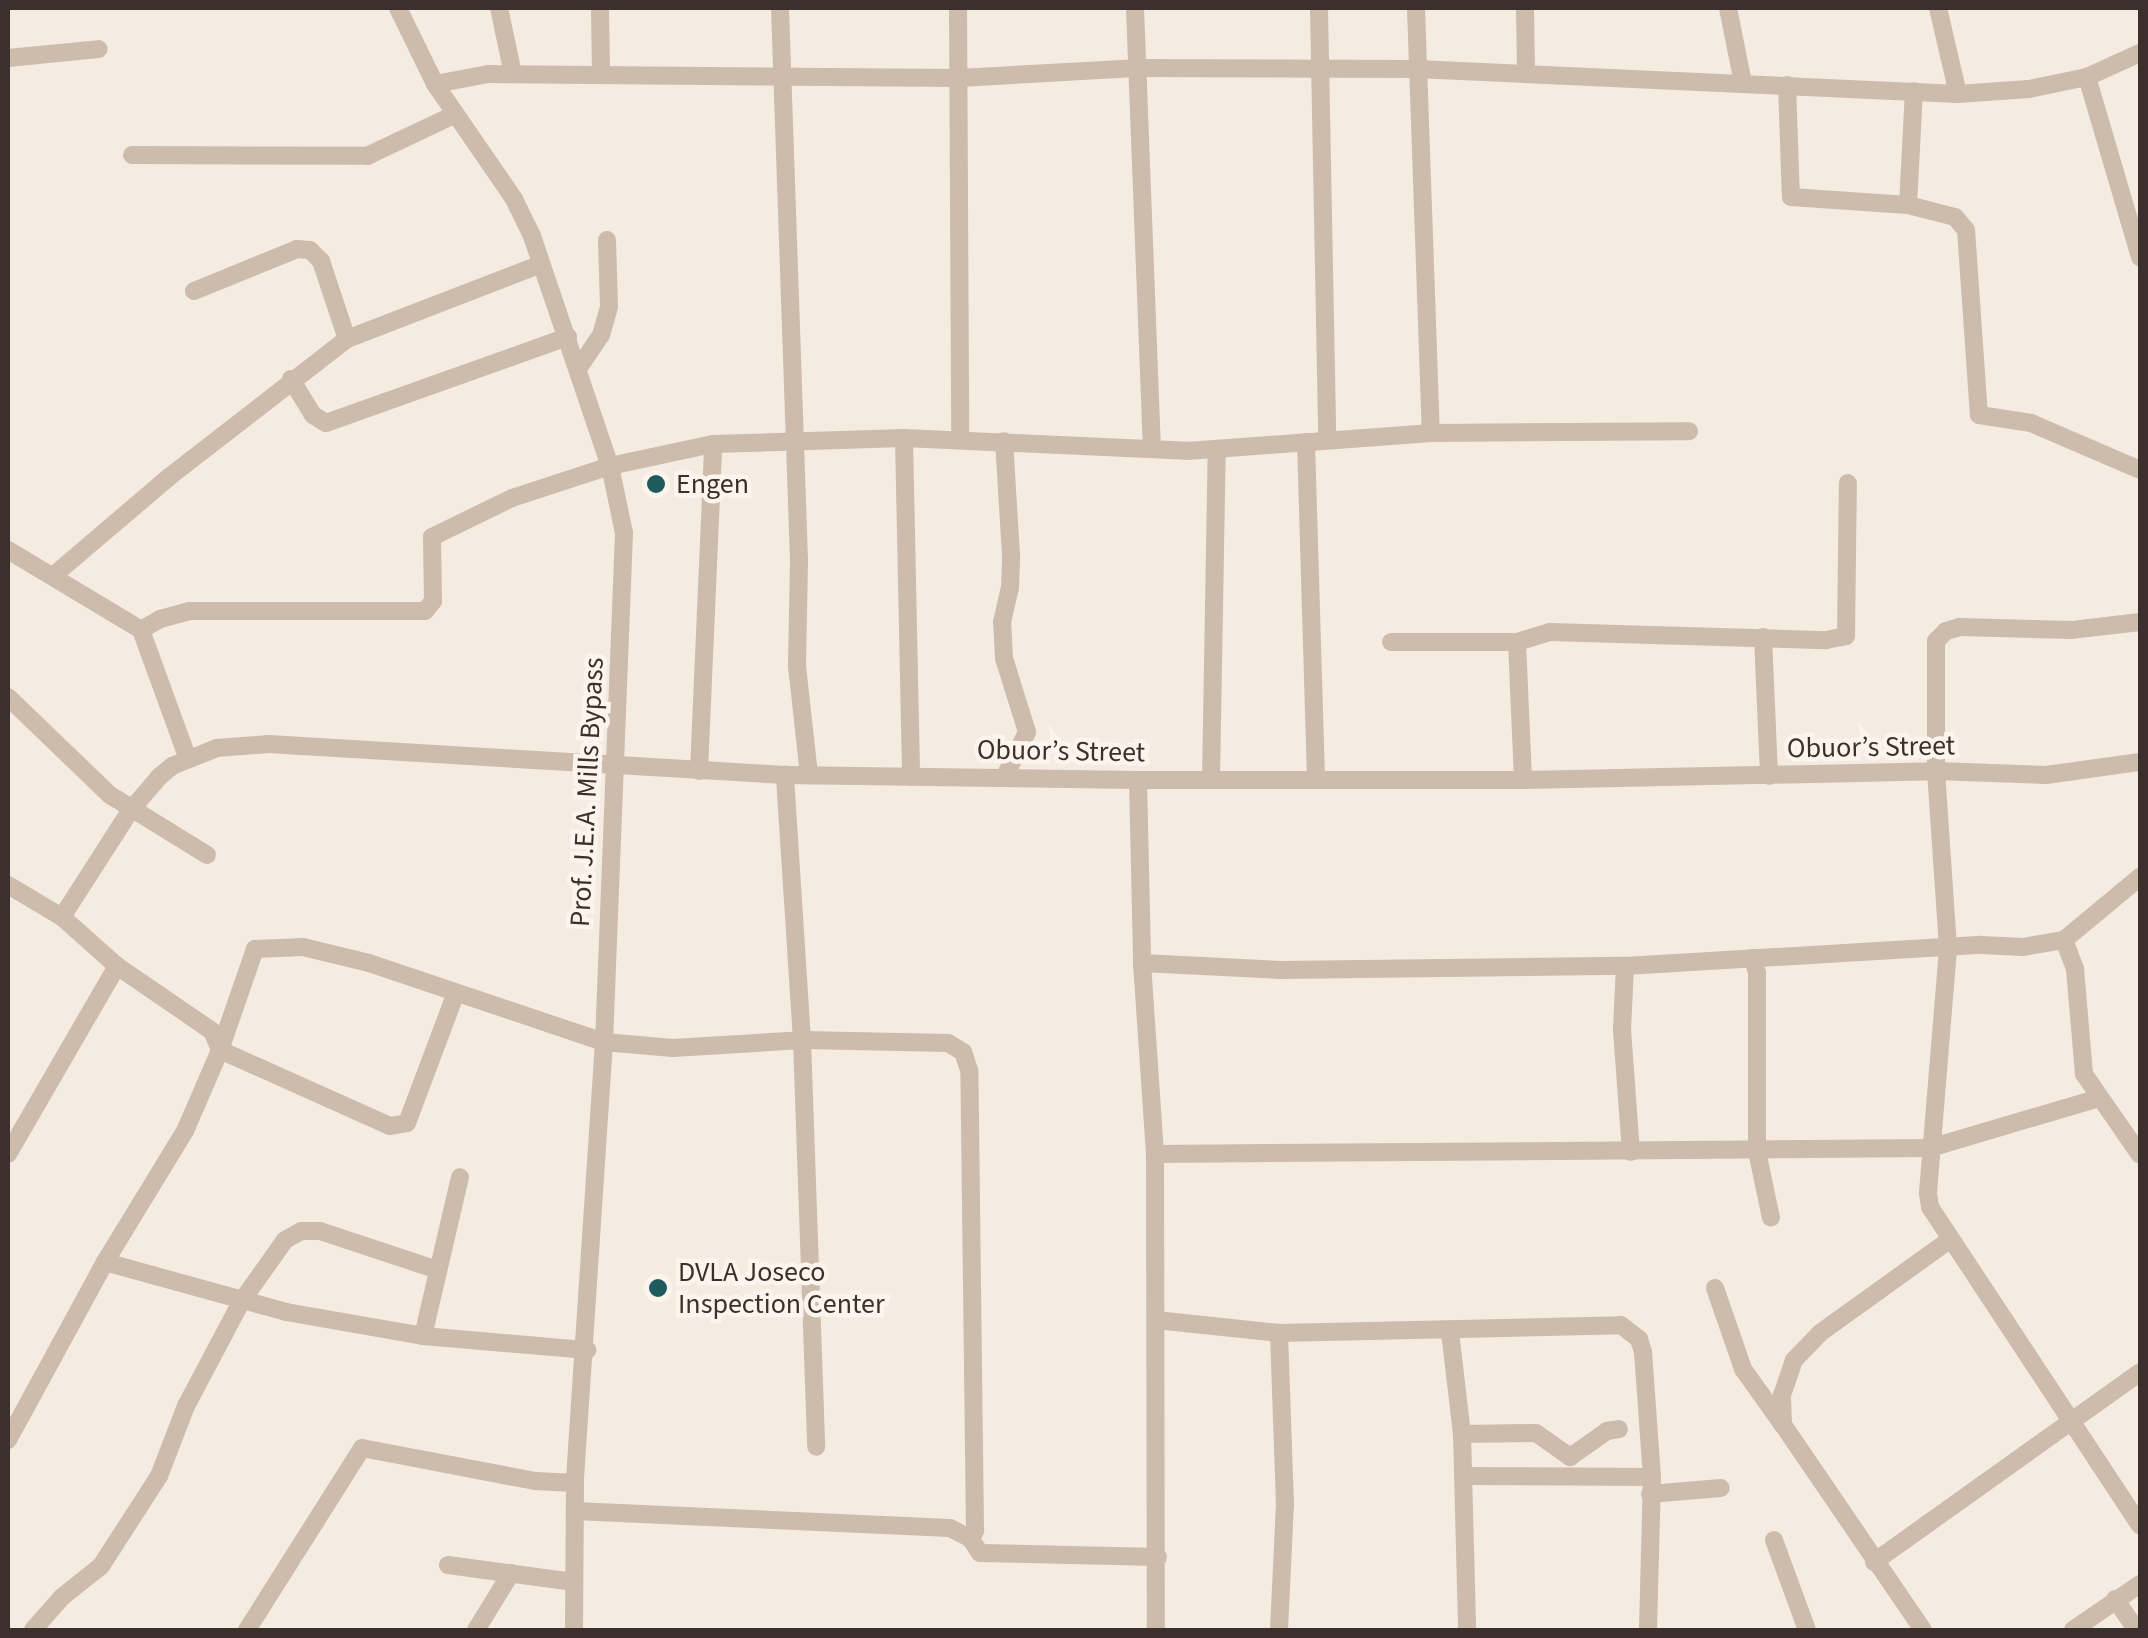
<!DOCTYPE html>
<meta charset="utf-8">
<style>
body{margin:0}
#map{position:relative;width:2148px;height:1638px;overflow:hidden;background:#f4ebe1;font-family:"Source Sans 3",sans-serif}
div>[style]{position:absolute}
.minor>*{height:18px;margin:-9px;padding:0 9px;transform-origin:9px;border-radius:9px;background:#cdbbac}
.dots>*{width:28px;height:28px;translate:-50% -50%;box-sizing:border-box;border:5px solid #fbf5ee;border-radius:50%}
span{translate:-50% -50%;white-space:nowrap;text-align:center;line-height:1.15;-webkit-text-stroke:9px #fbf5ee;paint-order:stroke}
.poi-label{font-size:28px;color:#3b302b}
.left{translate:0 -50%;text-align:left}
.street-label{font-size:28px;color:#3b302b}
.frame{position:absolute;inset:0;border:10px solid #3b302b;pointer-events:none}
</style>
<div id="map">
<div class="minor">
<div style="left:398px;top:8px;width:85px;rotate:64deg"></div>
<div style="left:435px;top:84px;width:140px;rotate:55.5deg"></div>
<div style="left:514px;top:199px;width:41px;rotate:64.1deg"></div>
<div style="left:532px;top:236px;width:243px;rotate:71.3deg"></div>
<div style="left:610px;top:466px;width:68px;rotate:78.2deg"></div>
<div style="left:624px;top:533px;width:509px;rotate:92.25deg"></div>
<div style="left:604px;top:1042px;width:442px;rotate:93.8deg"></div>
<div style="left:575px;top:1483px;width:147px;rotate:90.4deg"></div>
<div style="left:499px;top:8px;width:67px;rotate:78deg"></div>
<div style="left:600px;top:8px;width:66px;rotate:89.1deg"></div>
<div style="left:780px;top:8px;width:553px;rotate:88.03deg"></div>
<div style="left:799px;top:561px;width:105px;rotate:91.1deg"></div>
<div style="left:797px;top:666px;width:110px;rotate:83.7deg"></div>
<div style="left:958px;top:8px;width:432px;rotate:89.7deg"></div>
<div style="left:1135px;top:8px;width:440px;rotate:87.8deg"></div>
<div style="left:1319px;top:8px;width:430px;rotate:88.9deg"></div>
<div style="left:1416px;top:8px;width:425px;rotate:88deg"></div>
<div style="left:1525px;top:8px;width:63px;rotate:89.1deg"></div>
<div style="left:1728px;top:8px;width:76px;rotate:78.7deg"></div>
<div style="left:1938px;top:8px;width:88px;rotate:76.9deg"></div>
<div style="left:8px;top:58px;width:91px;rotate:-5.6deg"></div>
<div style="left:2087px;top:77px;width:188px;rotate:73.6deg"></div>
<div style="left:435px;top:84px;width:54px;rotate:-10.7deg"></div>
<div style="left:488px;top:74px;width:471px;rotate:0.5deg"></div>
<div style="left:959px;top:78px;width:177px;rotate:-3.2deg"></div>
<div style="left:1136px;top:68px;width:281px;rotate:0.2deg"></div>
<div style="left:1417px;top:69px;width:542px;rotate:2.65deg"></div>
<div style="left:1958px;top:94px;width:71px;rotate:-4deg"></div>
<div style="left:2029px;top:89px;width:59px;rotate:-11.7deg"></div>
<div style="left:2087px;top:77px;width:58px;rotate:-24.4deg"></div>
<div style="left:1787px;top:85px;width:112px;rotate:88deg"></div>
<div style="left:1791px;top:197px;width:117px;rotate:3.9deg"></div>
<div style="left:1908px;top:205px;width:49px;rotate:14.3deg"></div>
<div style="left:1955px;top:217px;width:17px;rotate:50deg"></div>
<div style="left:1966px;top:230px;width:185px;rotate:86deg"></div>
<div style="left:1979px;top:415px;width:53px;rotate:8.7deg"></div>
<div style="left:2031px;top:423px;width:119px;rotate:23.3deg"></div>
<div style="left:132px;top:155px;width:235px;rotate:0.2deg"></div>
<div style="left:367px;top:156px;width:98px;rotate:-25.3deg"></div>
<div style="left:1908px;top:205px;width:114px;rotate:-87deg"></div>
<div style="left:194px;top:291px;width:111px;rotate:-22.2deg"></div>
<div style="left:297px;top:249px;width:13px;rotate:4deg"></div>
<div style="left:310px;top:250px;width:16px;rotate:45deg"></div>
<div style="left:321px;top:261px;width:82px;rotate:71.6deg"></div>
<div style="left:578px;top:369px;width:41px;rotate:-55.9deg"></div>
<div style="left:601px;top:335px;width:29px;rotate:-74deg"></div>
<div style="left:609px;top:307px;width:67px;rotate:-91.7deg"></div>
<div style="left:291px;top:379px;width:42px;rotate:58.6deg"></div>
<div style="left:313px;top:415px;width:15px;rotate:32deg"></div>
<div style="left:326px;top:423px;width:257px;rotate:-19.6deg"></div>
<div style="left:904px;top:438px;width:339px;rotate:88.8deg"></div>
<div style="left:1306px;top:442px;width:337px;rotate:88.3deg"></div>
<div style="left:8px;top:550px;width:155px;rotate:31deg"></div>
<div style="left:141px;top:630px;width:137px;rotate:70deg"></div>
<div style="left:54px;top:575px;width:151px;rotate:-40.4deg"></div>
<div style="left:169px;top:477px;width:225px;rotate:-37.8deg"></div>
<div style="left:347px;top:339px;width:208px;rotate:-21.1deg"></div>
<div style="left:2140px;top:622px;width:68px;rotate:173.3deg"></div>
<div style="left:2072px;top:630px;width:112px;rotate:-178.5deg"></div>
<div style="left:1960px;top:627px;width:15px;rotate:164deg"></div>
<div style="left:1946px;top:631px;width:14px;rotate:135deg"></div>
<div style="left:1936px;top:641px;width:130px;rotate:90deg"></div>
<div style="left:1936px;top:771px;width:178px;rotate:86.1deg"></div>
<div style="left:1948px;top:949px;width:245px;rotate:94.7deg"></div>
<div style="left:1928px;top:1193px;width:14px;rotate:82deg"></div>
<div style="left:1930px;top:1207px;width:381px;rotate:56.6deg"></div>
<div style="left:141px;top:630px;width:22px;rotate:-30deg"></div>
<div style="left:160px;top:619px;width:30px;rotate:-15deg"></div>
<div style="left:189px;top:611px;width:236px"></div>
<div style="left:425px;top:611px;width:13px;rotate:-51deg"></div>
<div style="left:433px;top:601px;width:64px;rotate:-90.9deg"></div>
<div style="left:432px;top:537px;width:89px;rotate:-26deg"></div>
<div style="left:512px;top:498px;width:103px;rotate:-18.1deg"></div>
<div style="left:610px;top:466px;width:105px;rotate:-12.1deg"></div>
<div style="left:713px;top:444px;width:191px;rotate:-1.8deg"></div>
<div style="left:904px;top:438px;width:283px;rotate:2.6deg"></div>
<div style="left:1187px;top:451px;width:245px;rotate:-4.2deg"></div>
<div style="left:1431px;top:433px;width:258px;rotate:-0.4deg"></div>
<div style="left:1763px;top:637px;width:139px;rotate:87.5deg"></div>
<div style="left:1391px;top:642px;width:126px"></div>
<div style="left:1517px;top:642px;width:34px;rotate:-17deg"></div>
<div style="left:1550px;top:632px;width:276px;rotate:1.7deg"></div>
<div style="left:1826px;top:640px;width:20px;rotate:-11deg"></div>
<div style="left:1846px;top:636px;width:153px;rotate:-89.3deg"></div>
<div style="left:1517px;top:642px;width:138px;rotate:87.5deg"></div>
<div style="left:8px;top:697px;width:141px;rotate:43.9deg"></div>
<div style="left:110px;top:795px;width:114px;rotate:31.7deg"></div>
<div style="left:699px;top:771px;width:327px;rotate:-87.5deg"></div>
<div style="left:1004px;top:778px;width:51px;rotate:-63.4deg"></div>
<div style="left:1027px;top:732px;width:77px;rotate:-107.3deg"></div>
<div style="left:1004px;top:658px;width:36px;rotate:-93deg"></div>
<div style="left:1002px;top:622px;width:35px;rotate:-77deg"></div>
<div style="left:1010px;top:588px;width:33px;rotate:-88deg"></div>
<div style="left:1011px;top:555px;width:114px;rotate:-93.5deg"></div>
<div style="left:1211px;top:779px;width:329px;rotate:-89deg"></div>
<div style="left:1138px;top:780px;width:183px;rotate:88.7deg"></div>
<div style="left:1142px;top:963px;width:191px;rotate:86.1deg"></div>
<div style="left:1155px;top:1154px;width:476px;rotate:89.9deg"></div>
<div style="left:8px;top:885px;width:63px;rotate:30.7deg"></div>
<div style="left:62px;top:917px;width:74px;rotate:41.7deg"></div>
<div style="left:117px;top:966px;width:115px;rotate:34.4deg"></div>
<div style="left:212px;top:1031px;width:21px;rotate:67deg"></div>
<div style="left:220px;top:1050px;width:186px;rotate:24.1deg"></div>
<div style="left:390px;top:1126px;width:17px;rotate:-10deg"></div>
<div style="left:407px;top:1123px;width:137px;rotate:-69.4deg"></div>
<div style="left:62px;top:917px;width:126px;rotate:-57.3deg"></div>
<div style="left:130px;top:811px;width:45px;rotate:-49.5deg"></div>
<div style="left:159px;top:777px;width:17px;rotate:-40deg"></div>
<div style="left:172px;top:766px;width:48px;rotate:-21.8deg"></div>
<div style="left:217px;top:748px;width:52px;rotate:-4.4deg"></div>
<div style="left:269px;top:744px;width:517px;rotate:3.44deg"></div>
<div style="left:785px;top:775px;width:353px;rotate:0.8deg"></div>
<div style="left:1138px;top:780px;width:385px"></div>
<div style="left:1523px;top:780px;width:413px;rotate:-1.2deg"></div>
<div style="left:1936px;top:771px;width:110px;rotate:2.1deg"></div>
<div style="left:2046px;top:775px;width:95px;rotate:-7.9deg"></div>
<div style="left:2064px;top:940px;width:99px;rotate:-39.7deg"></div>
<div style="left:1753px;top:958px;width:16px;rotate:75deg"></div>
<div style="left:1757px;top:973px;width:178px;rotate:90deg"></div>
<div style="left:1757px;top:1151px;width:68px;rotate:78.2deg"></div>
<div style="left:1142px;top:963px;width:138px;rotate:2.9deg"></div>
<div style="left:1280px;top:970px;width:345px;rotate:-0.7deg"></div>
<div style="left:1625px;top:966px;width:357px;rotate:-3.4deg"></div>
<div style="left:1981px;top:945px;width:42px;rotate:2.7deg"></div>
<div style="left:2023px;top:947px;width:42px;rotate:-9.7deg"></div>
<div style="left:2064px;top:940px;width:31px;rotate:69deg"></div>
<div style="left:2075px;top:969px;width:105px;rotate:85.1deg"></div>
<div style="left:2084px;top:1074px;width:98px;rotate:55.3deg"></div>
<div style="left:1625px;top:966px;width:64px;rotate:92.7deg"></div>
<div style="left:1622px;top:1030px;width:122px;rotate:85.8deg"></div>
<div style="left:8px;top:1154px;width:217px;rotate:-59.9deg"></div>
<div style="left:1155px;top:1154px;width:775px;rotate:-0.44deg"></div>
<div style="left:1930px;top:1148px;width:176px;rotate:-16.5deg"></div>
<div style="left:105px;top:1262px;width:188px;rotate:15.4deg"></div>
<div style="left:286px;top:1312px;width:139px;rotate:9.9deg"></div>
<div style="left:423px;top:1336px;width:165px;rotate:4.9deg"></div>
<div style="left:1715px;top:1288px;width:86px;rotate:70.9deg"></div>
<div style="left:1743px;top:1369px;width:69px;rotate:54.5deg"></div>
<div style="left:1156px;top:1320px;width:124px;rotate:6deg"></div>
<div style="left:1279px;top:1333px;width:342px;rotate:-1.3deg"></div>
<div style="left:1621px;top:1325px;width:23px;rotate:38deg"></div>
<div style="left:1639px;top:1339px;width:14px;rotate:73deg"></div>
<div style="left:1643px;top:1352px;width:125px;rotate:85.9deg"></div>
<div style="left:1652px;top:1477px;width:153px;rotate:91.5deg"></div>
<div style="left:1450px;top:1332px;width:103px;rotate:83.3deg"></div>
<div style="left:1462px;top:1434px;width:196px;rotate:88.5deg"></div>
<div style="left:423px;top:1336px;width:163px;rotate:-76.9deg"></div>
<div style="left:1462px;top:1434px;width:74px;rotate:-0.8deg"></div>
<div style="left:1536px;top:1433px;width:42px;rotate:35.2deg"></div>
<div style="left:1570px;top:1457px;width:45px;rotate:-35.1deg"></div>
<div style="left:1607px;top:1431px;width:12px;rotate:-9deg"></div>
<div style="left:8px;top:1440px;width:203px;rotate:-61.4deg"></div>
<div style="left:105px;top:1262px;width:153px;rotate:-58.6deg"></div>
<div style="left:185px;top:1131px;width:88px;rotate:-66.6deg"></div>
<div style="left:220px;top:1050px;width:107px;rotate:-70.9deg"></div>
<div style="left:255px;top:949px;width:48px;rotate:-2.4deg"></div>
<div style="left:303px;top:947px;width:68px;rotate:13.6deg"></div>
<div style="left:369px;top:963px;width:248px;rotate:18.6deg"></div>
<div style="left:604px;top:1042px;width:69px;rotate:5deg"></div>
<div style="left:673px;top:1048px;width:129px;rotate:-3.5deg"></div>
<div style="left:802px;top:1040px;width:266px;rotate:-93.7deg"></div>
<div style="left:1464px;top:1476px;width:188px;rotate:0.3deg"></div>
<div style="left:1650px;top:1494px;width:71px;rotate:-4.8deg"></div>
<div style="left:575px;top:1511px;width:375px;rotate:2.6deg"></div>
<div style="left:950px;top:1528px;width:22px;rotate:27deg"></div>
<div style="left:970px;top:1538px;width:9px;rotate:-54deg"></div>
<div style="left:975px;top:1531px;width:461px;rotate:-90.7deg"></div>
<div style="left:969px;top:1070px;width:19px;rotate:-108deg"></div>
<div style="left:963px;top:1052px;width:17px;rotate:-149deg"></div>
<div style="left:948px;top:1043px;width:146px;rotate:-178.8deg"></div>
<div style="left:802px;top:1040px;width:407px;rotate:88deg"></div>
<div style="left:970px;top:1538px;width:18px;rotate:56deg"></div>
<div style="left:980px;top:1553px;width:178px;rotate:1.3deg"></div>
<div style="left:1774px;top:1540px;width:96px;rotate:69.9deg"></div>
<div style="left:1874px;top:1562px;width:327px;rotate:-35.5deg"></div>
<div style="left:448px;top:1565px;width:127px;rotate:7.7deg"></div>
<div style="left:2115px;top:1599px;width:38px;rotate:55deg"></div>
<div style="left:33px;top:1630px;width:44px;rotate:-48.7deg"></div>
<div style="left:62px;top:1597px;width:50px;rotate:-38.5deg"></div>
<div style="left:101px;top:1566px;width:107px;rotate:-57.2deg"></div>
<div style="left:159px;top:1476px;width:75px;rotate:-68.9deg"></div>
<div style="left:186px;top:1406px;width:118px;rotate:-62.1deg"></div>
<div style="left:241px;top:1302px;width:76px;rotate:-54.6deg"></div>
<div style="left:285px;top:1240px;width:18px;rotate:-29deg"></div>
<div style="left:301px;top:1231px;width:19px"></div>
<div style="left:320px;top:1231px;width:124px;rotate:18.3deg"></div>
<div style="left:247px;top:1630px;width:215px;rotate:-57.7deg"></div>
<div style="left:362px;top:1448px;width:176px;rotate:10.8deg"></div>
<div style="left:535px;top:1481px;width:40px;rotate:2.9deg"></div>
<div style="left:476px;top:1630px;width:67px;rotate:-58.4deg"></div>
<div style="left:1279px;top:1630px;width:125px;rotate:-87.3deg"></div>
<div style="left:1285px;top:1505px;width:172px;rotate:-92deg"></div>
<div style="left:1923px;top:1630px;width:248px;rotate:-124.3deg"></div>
<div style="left:1783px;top:1425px;width:30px;rotate:-92deg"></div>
<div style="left:1782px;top:1395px;width:37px;rotate:-71deg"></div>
<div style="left:1794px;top:1360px;width:37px;rotate:-46deg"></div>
<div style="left:1820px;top:1333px;width:161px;rotate:-35.7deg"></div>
<div style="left:2073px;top:1630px;width:81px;rotate:-34.5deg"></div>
</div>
<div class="dots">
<div style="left:656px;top:484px;background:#1f5a5e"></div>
<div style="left:658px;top:1288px;background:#1f5a5e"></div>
</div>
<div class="poi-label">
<span class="left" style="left:676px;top:484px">Engen</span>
<span class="left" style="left:678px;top:1288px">DVLA Joseco<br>Inspection Center</span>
</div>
<div class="street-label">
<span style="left:1871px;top:747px;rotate:-1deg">Obuor’s Street</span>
<span style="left:1061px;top:751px;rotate:1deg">Obuor’s Street</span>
<span style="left:587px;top:792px;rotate:-87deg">Prof. J.E.A. Mills Bypass</span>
</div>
<div class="frame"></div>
</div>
